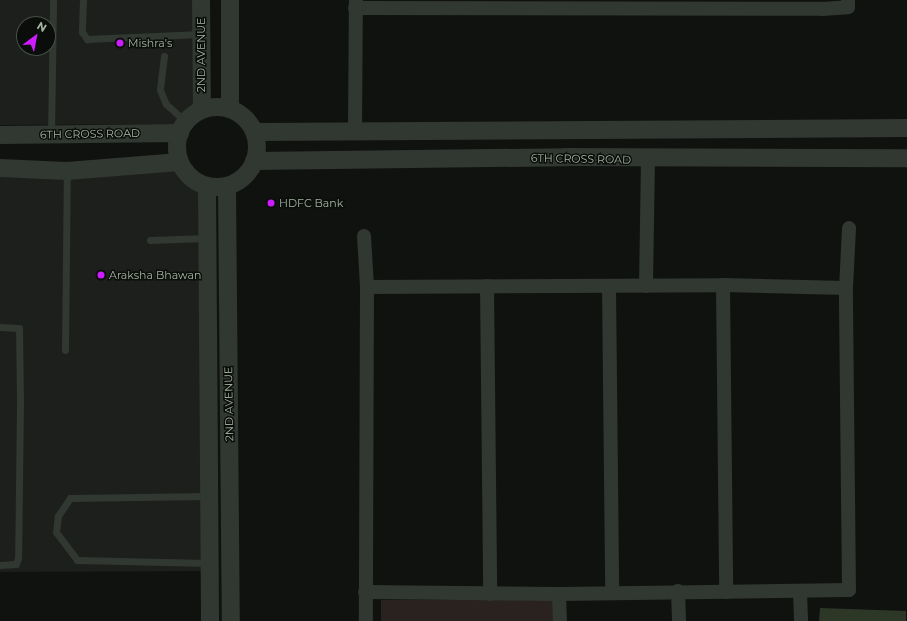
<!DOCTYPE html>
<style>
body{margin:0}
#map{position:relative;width:907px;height:621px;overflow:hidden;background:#101210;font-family:Montserrat,sans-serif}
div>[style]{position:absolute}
.built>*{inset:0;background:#1c1f1c}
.green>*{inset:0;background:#2a221f;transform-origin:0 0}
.water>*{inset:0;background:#2d3726}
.service>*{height:7px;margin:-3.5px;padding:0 3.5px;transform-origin:3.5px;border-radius:3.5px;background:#313731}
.minor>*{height:14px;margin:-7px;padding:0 7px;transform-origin:7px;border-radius:7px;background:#313731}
.tertiary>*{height:18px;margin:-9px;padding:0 9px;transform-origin:9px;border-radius:9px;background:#313731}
.tertiary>.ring{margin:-9px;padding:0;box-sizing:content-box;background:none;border:18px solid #313731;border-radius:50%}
.dots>*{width:11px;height:11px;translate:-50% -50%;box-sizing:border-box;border:2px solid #0b0d0b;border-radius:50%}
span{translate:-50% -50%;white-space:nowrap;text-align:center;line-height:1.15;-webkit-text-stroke:3px #0b0d0b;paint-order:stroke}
.poi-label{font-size:11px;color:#a4b4a0}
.left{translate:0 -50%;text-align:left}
.street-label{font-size:11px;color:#a4b4a0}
.north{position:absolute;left:16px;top:16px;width:40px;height:40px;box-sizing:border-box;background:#0b0d0b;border:1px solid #485047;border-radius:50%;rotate:32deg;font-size:11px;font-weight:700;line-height:16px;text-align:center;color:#a4b4a0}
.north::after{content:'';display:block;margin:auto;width:14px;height:18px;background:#ce1bff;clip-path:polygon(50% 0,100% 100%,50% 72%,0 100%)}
</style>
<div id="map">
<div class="built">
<div style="clip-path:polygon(evenodd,0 0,195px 0,196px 105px,175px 124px,0 125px,0 0,24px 24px,48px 24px,48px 48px,24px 48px,24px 24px)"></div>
<div style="clip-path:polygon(173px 168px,189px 186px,201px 191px,202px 571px,0 572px,0 170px)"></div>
</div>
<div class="green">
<div style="left:381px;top:600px;width:174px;height:21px"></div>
</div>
<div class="water">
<div style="clip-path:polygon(820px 608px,906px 611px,906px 621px,819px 621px)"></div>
</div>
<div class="service">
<div style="left:83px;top:0;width:32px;rotate:92deg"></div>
<div style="left:82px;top:32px;width:9px;rotate:54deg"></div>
<div style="left:87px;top:39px;width:114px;rotate:-2.5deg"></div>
<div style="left:164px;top:56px;width:34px;rotate:97deg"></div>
<div style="left:160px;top:90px;width:15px;rotate:67deg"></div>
<div style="left:166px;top:104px;width:27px;rotate:42deg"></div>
<div style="left:51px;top:134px;width:134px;rotate:-89.1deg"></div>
<div style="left:150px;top:240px;width:57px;rotate:-2deg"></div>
<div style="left:0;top:327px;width:19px;rotate:3deg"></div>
<div style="left:19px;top:328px;width:76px;rotate:89.2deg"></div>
<div style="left:20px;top:404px;width:154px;rotate:90.7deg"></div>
<div style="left:18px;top:558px;width:6px;rotate:108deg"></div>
<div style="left:16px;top:564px;width:16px;rotate:176deg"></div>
<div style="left:65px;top:350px;width:179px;rotate:-89.4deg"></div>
<div style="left:208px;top:496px;width:138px;rotate:179.2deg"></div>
<div style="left:70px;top:498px;width:22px;rotate:124deg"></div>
<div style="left:58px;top:516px;width:16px;rotate:97deg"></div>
<div style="left:56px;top:532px;width:35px;rotate:53deg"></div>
<div style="left:77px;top:560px;width:132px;rotate:1.3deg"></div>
</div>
<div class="minor">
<div style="left:355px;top:8px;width:467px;rotate:0.1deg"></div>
<div style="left:822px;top:9px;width:26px;rotate:-4deg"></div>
<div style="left:848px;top:7px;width:7px;rotate:-90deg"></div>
<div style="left:355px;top:131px;width:131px;rotate:-89.6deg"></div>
<div style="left:364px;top:236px;width:51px;rotate:86.6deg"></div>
<div style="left:367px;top:287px;width:334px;rotate:90.2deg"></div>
<div style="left:723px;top:285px;width:307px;rotate:89.4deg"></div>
<div style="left:487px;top:286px;width:308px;rotate:89.4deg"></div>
<div style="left:609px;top:286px;width:307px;rotate:89.4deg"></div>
<div style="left:646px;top:286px;width:127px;rotate:-89.1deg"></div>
<div style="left:367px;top:287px;width:356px;rotate:-0.3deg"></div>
<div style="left:723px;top:285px;width:123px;rotate:1.4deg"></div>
<div style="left:846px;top:288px;width:60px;rotate:-87.1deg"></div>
<div style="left:678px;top:591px;width:30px;rotate:88deg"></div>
<div style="left:800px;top:591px;width:30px;rotate:88deg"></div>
<div style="left:365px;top:592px;width:194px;rotate:0.6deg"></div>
<div style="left:559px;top:594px;width:290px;rotate:-0.8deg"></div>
<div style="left:849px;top:590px;width:302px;rotate:-90.6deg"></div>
<div style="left:559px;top:594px;width:27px;rotate:88deg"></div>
</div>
<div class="tertiary">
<div style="left:201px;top:0;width:110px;rotate:89.5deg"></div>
<div class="ring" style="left:177px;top:107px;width:62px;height:62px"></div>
<div style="left:230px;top:109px;width:109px;rotate:-90deg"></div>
<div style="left:254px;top:132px;width:653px;rotate:-0.35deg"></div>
<div style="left:0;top:135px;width:180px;rotate:-0.6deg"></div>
<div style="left:254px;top:161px;width:312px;rotate:-0.7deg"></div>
<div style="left:566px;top:157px;width:341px;rotate:0.2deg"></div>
<div style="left:0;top:168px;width:67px;rotate:2.6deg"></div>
<div style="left:67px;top:171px;width:113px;rotate:-4.6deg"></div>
<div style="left:207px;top:186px;width:435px;rotate:89.6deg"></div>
<div style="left:227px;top:186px;width:435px;rotate:89.5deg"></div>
</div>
<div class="dots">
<div style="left:120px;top:43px;background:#ce1bff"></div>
<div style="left:271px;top:203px;background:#ce1bff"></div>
<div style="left:101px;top:275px;background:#ce1bff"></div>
</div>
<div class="poi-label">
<span class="left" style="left:128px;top:43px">Mishra's</span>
<span class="left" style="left:279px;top:203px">HDFC Bank</span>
<span class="left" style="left:109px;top:275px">Araksha Bhawan</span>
</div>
<div class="street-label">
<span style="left:201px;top:55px;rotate:-90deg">2ND AVENUE</span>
<span style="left:90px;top:134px;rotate:-1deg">6TH CROSS ROAD</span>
<span style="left:581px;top:159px;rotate:1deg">6TH CROSS ROAD</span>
<span style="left:229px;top:404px;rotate:-91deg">2ND AVENUE</span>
</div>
<div class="north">N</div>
</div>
